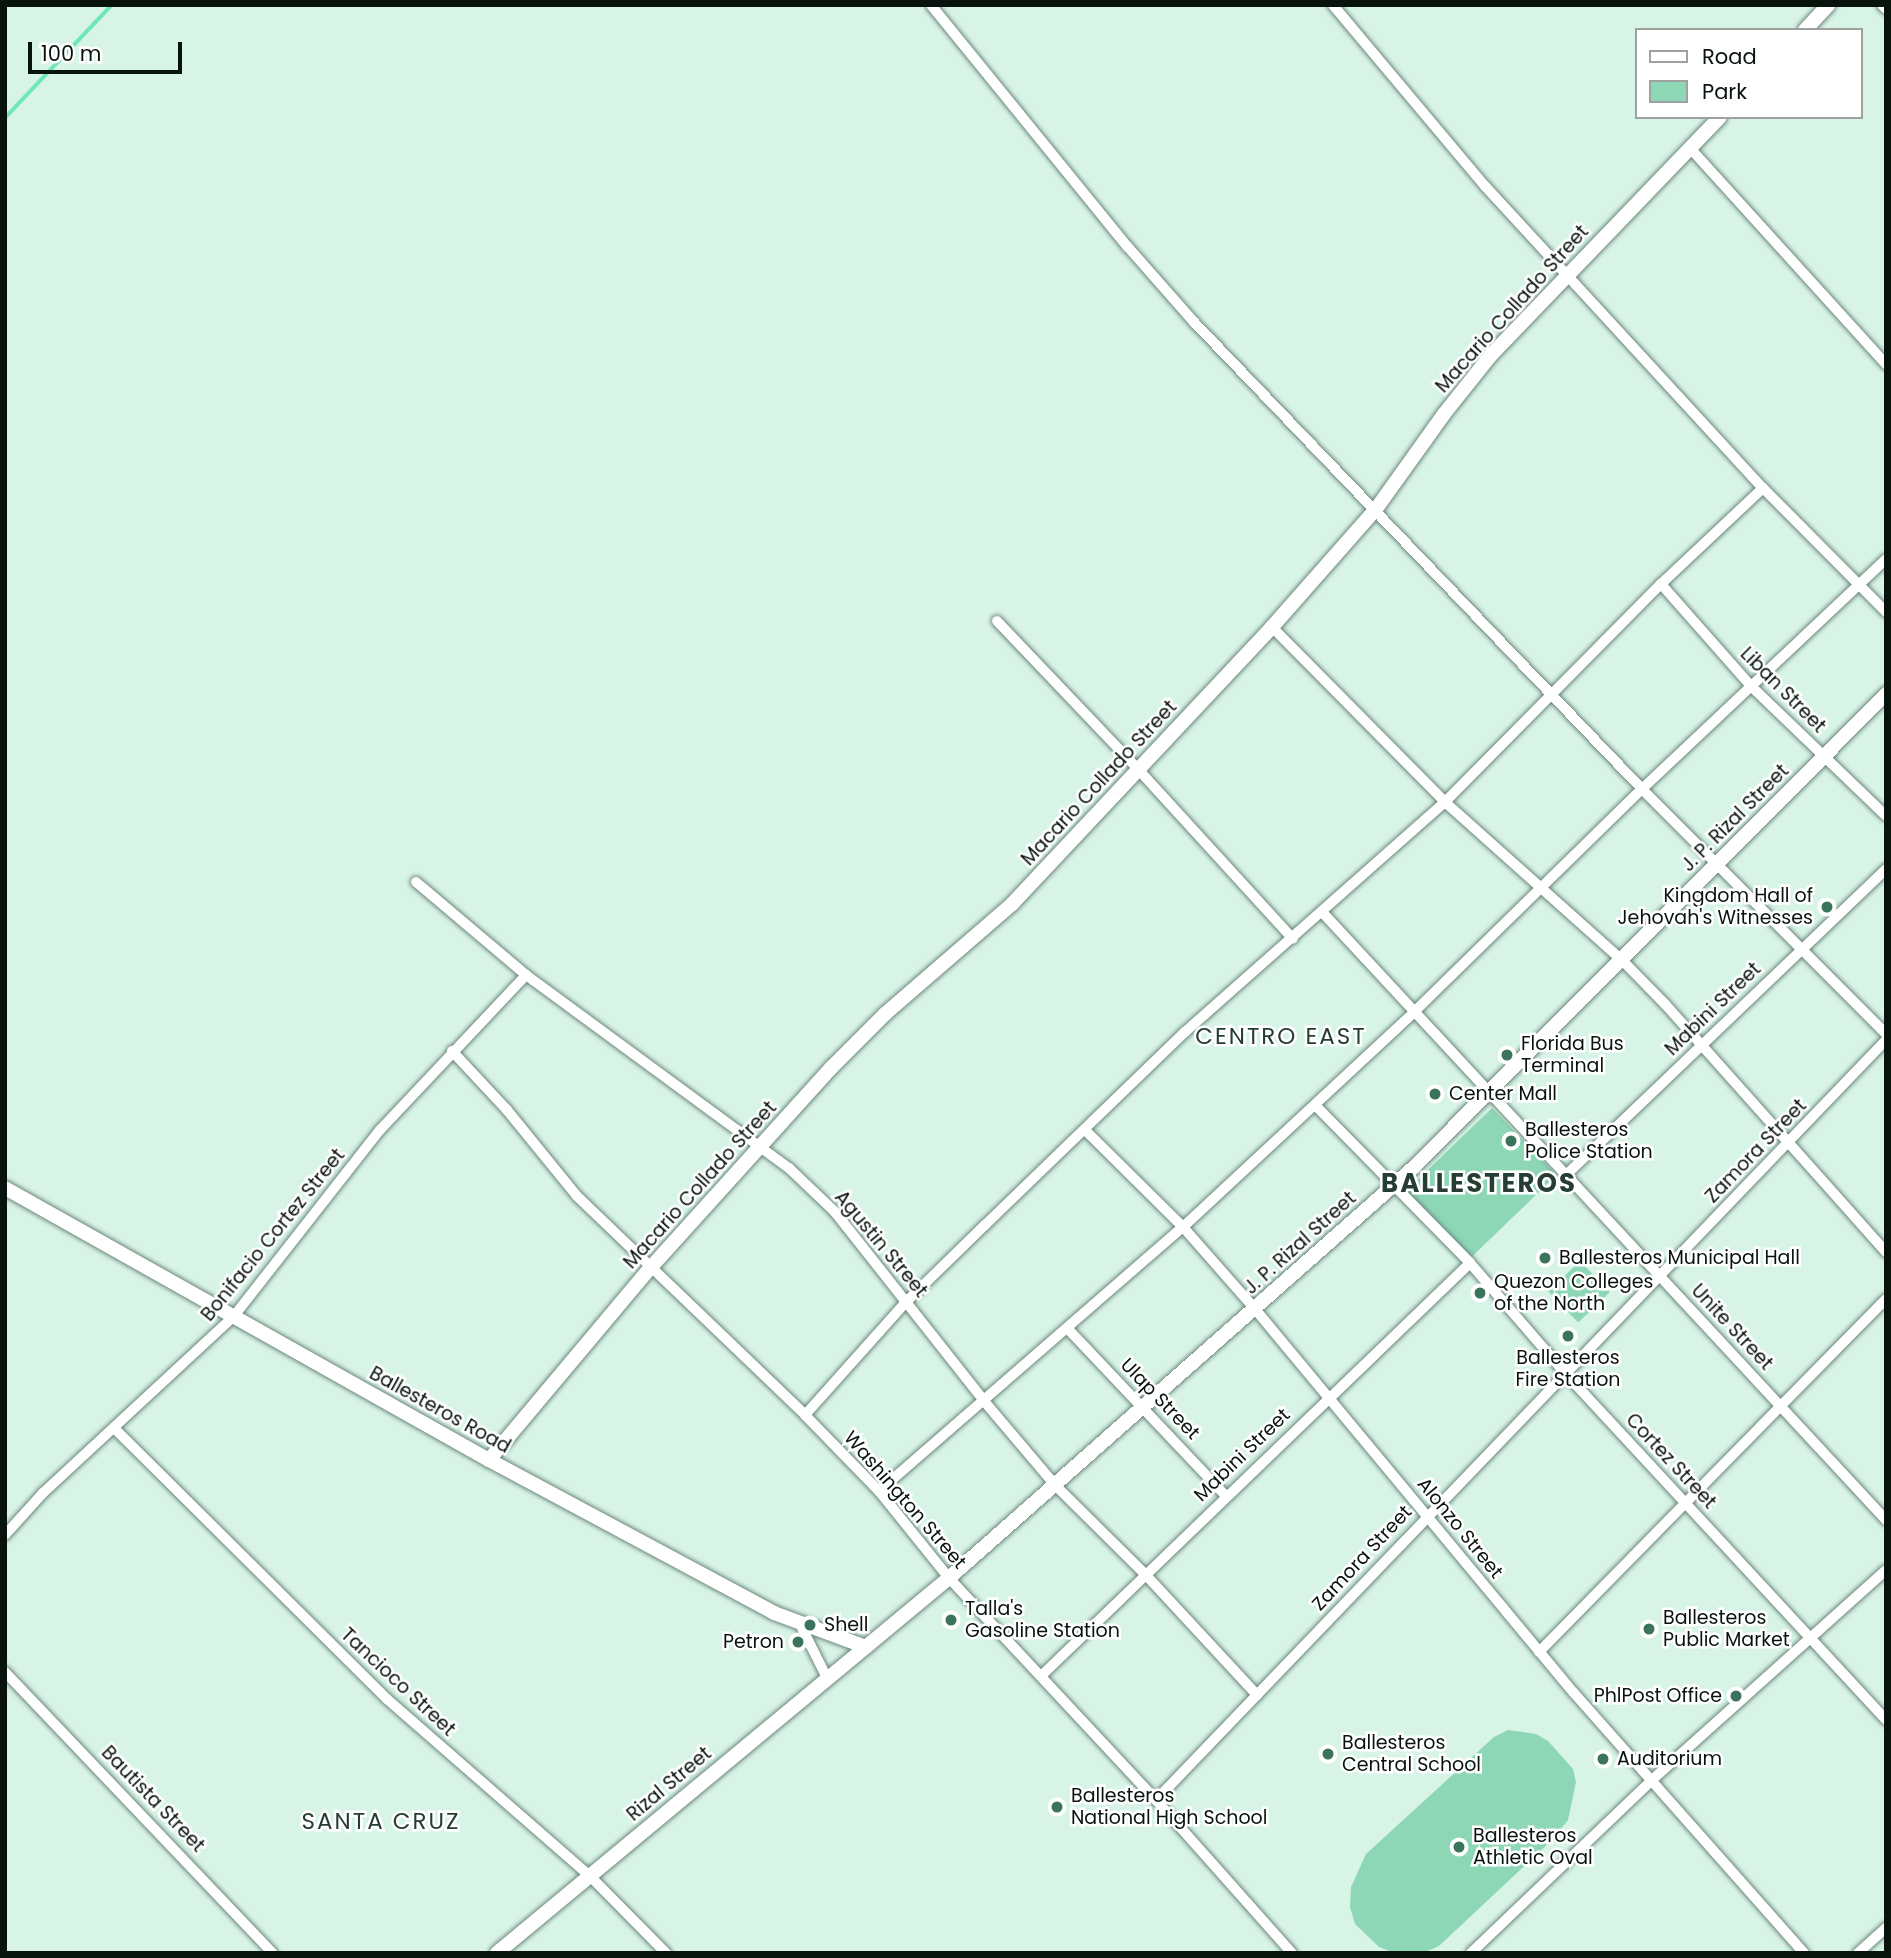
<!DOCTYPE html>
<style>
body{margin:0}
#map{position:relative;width:1891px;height:1958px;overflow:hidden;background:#d8f4e7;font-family:Poppins,sans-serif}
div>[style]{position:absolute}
.green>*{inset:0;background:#8dd7b7;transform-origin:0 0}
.stream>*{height:3.5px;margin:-1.75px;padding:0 1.75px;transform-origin:1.75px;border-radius:1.75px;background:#70e7b8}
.roads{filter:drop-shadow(0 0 2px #6d877b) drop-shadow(0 0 2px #6d877b)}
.street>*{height:10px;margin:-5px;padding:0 5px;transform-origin:5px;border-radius:5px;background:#fff}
.secondary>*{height:14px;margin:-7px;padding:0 7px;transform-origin:7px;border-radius:7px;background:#fff}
.dots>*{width:19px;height:19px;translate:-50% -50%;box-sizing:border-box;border:4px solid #fff;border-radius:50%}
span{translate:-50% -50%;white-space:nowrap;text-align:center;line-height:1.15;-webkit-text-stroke:5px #fff;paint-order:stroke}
.street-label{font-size:19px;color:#09130e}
.poi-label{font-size:19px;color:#09130e}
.right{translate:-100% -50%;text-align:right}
.left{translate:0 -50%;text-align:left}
.quarter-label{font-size:23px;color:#253d32;letter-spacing:2px}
.district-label{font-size:26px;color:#253d32;font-weight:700;letter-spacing:2px}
.frame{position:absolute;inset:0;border:7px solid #09130e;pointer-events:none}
.legend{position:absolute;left:1635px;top:28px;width:228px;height:91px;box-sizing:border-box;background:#fff;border:2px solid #9da19f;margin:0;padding:9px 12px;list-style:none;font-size:21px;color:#09130e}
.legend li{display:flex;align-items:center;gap:14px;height:35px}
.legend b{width:35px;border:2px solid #9da19f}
.scale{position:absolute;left:28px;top:42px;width:154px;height:32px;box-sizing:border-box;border:4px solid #09130e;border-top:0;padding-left:9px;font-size:21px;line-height:24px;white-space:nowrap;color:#09130e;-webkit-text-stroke:5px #fff;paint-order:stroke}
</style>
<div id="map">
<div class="green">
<div style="left:1492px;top:1108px;width:93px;height:120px;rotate:46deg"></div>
<div style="left:1580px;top:1261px;width:43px;height:44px;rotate:46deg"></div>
<div style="clip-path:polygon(1508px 1730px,1536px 1734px,1548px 1741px,1573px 1769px,1576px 1782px,1568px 1820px,1552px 1840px,1439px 1946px,1423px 1953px,1395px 1953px,1379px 1947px,1355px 1924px,1350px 1907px,1351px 1887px,1366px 1854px,1494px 1737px)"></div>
</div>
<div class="stream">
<div style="left:5px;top:118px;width:156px;rotate:-46.6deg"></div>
</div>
<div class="roads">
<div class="street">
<div style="left:931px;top:5px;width:312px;rotate:50.9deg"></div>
<div style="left:1128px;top:247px;width:100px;rotate:48.7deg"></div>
<div style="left:1194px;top:322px;width:647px;rotate:46.19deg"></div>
<div style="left:1642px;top:789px;width:346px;rotate:45.1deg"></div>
<div style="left:1333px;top:5px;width:236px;rotate:50deg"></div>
<div style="left:1485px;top:186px;width:410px;rotate:47.4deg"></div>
<div style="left:1763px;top:488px;width:175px;rotate:45.2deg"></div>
<div style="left:1882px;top:5px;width:6px;rotate:45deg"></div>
<div style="left:1690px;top:148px;width:292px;rotate:47.8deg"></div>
<div style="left:1661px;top:584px;width:136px;rotate:48.6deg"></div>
<div style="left:1751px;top:686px;width:187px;rotate:43.9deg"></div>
<div style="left:997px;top:621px;width:203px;rotate:46.4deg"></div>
<div style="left:1137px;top:768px;width:231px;rotate:47.6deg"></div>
<div style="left:1272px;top:627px;width:246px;rotate:45.3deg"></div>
<div style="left:1445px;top:802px;width:237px;rotate:41.8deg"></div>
<div style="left:1622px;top:960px;width:62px;rotate:45.7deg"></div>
<div style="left:1665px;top:1004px;width:332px;rotate:48.3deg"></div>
<div style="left:416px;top:882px;width:144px;rotate:40.2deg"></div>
<div style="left:526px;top:975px;width:326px;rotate:36.3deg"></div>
<div style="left:789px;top:1168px;width:64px;rotate:43.7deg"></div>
<div style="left:835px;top:1212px;width:241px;rotate:51.7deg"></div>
<div style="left:984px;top:1401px;width:110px;rotate:49.8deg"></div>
<div style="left:1055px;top:1485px;width:127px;rotate:44.7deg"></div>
<div style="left:1145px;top:1574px;width:165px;rotate:47.2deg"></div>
<div style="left:1323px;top:913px;width:828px;rotate:47.15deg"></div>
<div style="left:452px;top:1051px;width:81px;rotate:47deg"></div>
<div style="left:507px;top:1110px;width:111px;rotate:50.9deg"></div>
<div style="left:577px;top:1196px;width:316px;rotate:43.8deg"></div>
<div style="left:805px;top:1415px;width:106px;rotate:45.8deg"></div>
<div style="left:879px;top:1491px;width:112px;rotate:51.2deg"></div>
<div style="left:949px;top:1578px;width:304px;rotate:47deg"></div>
<div style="left:1156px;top:1800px;width:205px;rotate:48.4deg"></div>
<div style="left:1315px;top:1105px;width:221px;rotate:45.5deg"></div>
<div style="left:1470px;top:1263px;width:144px;rotate:49.2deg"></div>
<div style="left:1564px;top:1372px;width:474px;rotate:47.2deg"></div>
<div style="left:1085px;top:1130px;width:138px;rotate:44.7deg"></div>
<div style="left:1183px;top:1227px;width:109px;rotate:48.7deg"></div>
<div style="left:1255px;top:1309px;width:499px;rotate:50.3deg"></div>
<div style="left:1574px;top:1693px;width:347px;rotate:48.5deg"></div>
<div style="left:1566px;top:1175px;width:443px;rotate:-43.7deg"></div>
<div style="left:1068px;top:1329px;width:230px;rotate:46.6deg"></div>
<div style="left:805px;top:1415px;width:153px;rotate:-48.2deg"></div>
<div style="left:907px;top:1301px;width:109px;rotate:-44.3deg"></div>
<div style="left:985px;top:1225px;width:278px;rotate:-44deg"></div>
<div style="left:1185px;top:1032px;width:347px;rotate:-41.5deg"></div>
<div style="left:1445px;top:802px;width:307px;rotate:-45.3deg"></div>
<div style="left:1661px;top:584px;width:140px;rotate:-43.3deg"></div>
<div style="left:114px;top:1428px;width:385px;rotate:44.8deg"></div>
<div style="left:387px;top:1699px;width:268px;rotate:41.1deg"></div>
<div style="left:589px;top:1875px;width:110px;rotate:45.4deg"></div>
<div style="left:879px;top:1491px;width:403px;rotate:-41deg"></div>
<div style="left:1183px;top:1227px;width:316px;rotate:-42.9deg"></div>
<div style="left:1414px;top:1012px;width:319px;rotate:-44.4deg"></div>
<div style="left:1642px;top:789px;width:335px;rotate:-43.3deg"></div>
<div style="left:5px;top:1535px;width:57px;rotate:-47.9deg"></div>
<div style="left:43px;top:1493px;width:260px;rotate:-42.8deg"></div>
<div style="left:234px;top:1316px;width:236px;rotate:-51.9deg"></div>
<div style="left:380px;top:1130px;width:213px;rotate:-46.7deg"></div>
<div style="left:800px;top:1624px;width:60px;rotate:63.4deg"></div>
<div style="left:1539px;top:1652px;width:495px;rotate:-45.5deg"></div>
<div style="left:5px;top:1672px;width:388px;rotate:46.4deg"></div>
<div style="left:1041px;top:1676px;width:595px;rotate:-43.91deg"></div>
<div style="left:1156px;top:1800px;width:1054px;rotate:-46.15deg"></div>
<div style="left:1471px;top:1953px;width:250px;rotate:-43.7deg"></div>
<div style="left:1652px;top:1780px;width:314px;rotate:-41.9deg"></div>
<div style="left:1858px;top:1953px;width:38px;rotate:-42deg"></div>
</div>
<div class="secondary">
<div style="left:1805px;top:30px;width:34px;rotate:-47deg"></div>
<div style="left:5px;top:1188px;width:555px;rotate:29.34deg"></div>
<div style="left:489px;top:1460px;width:323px;rotate:28.2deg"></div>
<div style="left:774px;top:1613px;width:98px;rotate:20.3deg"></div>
<div style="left:489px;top:1460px;width:253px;rotate:-50deg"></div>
<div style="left:652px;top:1266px;width:267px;rotate:-47.9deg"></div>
<div style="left:831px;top:1068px;width:76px;rotate:-45deg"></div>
<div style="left:885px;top:1014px;width:168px;rotate:-40.9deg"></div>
<div style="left:1012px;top:904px;width:380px;rotate:-46.8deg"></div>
<div style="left:1272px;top:627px;width:157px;rotate:-48.6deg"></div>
<div style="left:1376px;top:509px;width:117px;rotate:-54.4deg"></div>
<div style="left:1444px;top:414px;width:75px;rotate:-51.5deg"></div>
<div style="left:1491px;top:355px;width:330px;rotate:-46.1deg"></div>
<div style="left:497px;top:1953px;width:587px;rotate:-39.68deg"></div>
<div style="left:949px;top:1578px;width:619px;rotate:-41.46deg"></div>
<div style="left:1413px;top:1168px;width:670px;rotate:-45.06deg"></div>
</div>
</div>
<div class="dots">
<div style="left:1827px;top:907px;background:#3a745c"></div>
<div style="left:1507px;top:1055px;background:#3a745c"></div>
<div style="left:1435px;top:1094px;background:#3a745c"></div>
<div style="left:1511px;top:1141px;background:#3a745c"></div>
<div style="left:1545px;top:1258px;background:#3a745c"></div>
<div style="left:1480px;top:1293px;background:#3a745c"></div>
<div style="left:1568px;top:1336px;background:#3a745c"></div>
<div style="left:951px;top:1620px;background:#3a745c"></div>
<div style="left:810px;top:1625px;background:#3a745c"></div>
<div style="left:1649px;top:1629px;background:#3a745c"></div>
<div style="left:798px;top:1642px;background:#3a745c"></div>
<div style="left:1736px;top:1696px;background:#3a745c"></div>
<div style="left:1328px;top:1754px;background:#3a745c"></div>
<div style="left:1603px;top:1759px;background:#3a745c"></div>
<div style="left:1057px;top:1807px;background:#3a745c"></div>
<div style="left:1459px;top:1847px;background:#3a745c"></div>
</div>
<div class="street-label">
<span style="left:1512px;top:309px;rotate:-48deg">Macario Collado Street</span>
<span style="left:1783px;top:690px;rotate:45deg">Liban Street</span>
<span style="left:1099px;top:783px;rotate:-47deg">Macario Collado Street</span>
<span style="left:1735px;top:818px;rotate:-45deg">J. P. Rizal Street</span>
<span style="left:1713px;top:1009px;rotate:-44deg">Mabini Street</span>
<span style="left:1756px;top:1151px;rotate:-46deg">Zamora Street</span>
<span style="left:700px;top:1185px;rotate:-48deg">Macario Collado Street</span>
<span style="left:273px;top:1235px;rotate:-51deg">Bonifacio Cortez Street</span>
<span style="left:1300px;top:1243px;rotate:-42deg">J. P. Rizal Street</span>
<span style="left:881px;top:1244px;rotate:50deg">Agustin Street</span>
<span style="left:1732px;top:1327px;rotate:47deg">Unite Street</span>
<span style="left:1160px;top:1399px;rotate:46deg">Ulap Street</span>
<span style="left:440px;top:1410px;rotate:29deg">Ballesteros Road</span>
<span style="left:1242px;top:1455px;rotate:-44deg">Mabini Street</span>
<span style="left:1671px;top:1461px;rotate:47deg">Cortez Street</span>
<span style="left:905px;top:1500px;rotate:49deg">Washington Street</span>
<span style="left:1460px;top:1528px;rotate:51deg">Alonzo Street</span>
<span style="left:1362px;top:1558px;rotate:-47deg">Zamora Street</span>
<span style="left:398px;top:1682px;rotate:43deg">Tancioco Street</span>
<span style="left:669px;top:1784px;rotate:-40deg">Rizal Street</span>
<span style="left:153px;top:1799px;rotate:46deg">Bautista Street</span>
</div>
<div class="poi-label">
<span class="right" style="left:1813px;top:907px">Kingdom Hall of<br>Jehovah's Witnesses</span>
<span class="left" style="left:1521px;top:1055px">Florida Bus<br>Terminal</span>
<span class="left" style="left:1449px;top:1094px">Center Mall</span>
<span class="left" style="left:1525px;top:1141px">Ballesteros<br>Police Station</span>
<span class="left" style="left:1559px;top:1258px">Ballesteros Municipal Hall</span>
<span class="left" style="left:1494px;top:1293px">Quezon Colleges<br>of the North</span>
<span style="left:1568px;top:1369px">Ballesteros<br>Fire Station</span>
<span class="left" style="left:965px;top:1620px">Talla's<br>Gasoline Station</span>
<span class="left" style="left:1663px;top:1629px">Ballesteros<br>Public Market</span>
<span class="left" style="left:824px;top:1625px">Shell</span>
<span class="right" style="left:784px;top:1642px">Petron</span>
<span class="right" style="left:1722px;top:1696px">PhlPost Office</span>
<span class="left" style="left:1342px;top:1754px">Ballesteros<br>Central School</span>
<span class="left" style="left:1617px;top:1759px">Auditorium</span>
<span class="left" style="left:1071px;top:1807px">Ballesteros<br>National High School</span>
<span class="left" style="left:1473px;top:1847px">Ballesteros<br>Athletic Oval</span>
</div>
<div class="quarter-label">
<span style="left:1281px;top:1036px">CENTRO EAST</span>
<span style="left:381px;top:1821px">SANTA CRUZ</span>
</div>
<div class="district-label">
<span style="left:1479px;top:1184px">BALLESTEROS</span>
</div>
<div class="frame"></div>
<ul class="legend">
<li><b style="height:9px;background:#fff"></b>Road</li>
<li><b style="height:19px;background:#8dd7b7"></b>Park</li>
</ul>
<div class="scale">100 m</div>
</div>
